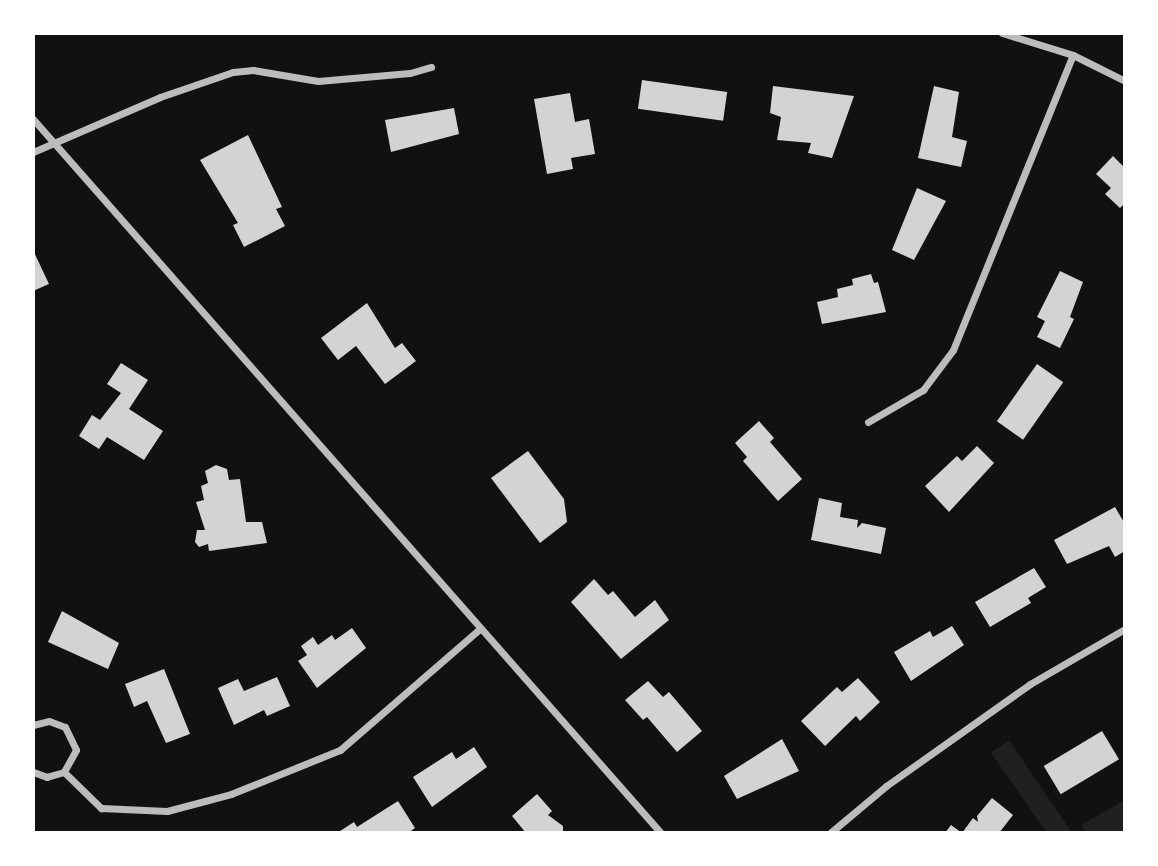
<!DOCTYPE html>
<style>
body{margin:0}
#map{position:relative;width:1158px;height:866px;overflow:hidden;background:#111;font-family:Overpass,sans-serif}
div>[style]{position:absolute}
.green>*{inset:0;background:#202020}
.building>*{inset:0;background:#d3d3d3;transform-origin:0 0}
.minor>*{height:7px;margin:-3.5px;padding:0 3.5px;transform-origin:3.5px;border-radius:3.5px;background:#bcbcbc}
span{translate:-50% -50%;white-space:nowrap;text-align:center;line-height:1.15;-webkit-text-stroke:6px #fff;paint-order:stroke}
.frame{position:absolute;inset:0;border:35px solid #fff;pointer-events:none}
</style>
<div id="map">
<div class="green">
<div style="clip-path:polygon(1009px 740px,1072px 833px,1047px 833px,991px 753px)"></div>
<div style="clip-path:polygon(1125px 800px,1125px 833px,1086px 833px,1081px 825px)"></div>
</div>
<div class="building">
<div style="left:642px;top:80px;width:86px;height:29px;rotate:8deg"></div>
<div style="clip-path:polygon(773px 86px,854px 96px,832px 158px,808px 153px,811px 143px,777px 140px,781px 117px,770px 113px)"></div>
<div style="clip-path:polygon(934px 86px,959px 92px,952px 137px,967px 141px,961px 167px,918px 158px)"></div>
<div style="clip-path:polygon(570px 93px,575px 122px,589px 119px,595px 154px,571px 158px,573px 169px,547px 174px,534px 99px)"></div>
<div style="clip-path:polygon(454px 108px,459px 134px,391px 152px,385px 120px)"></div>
<div style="clip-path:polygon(248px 135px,282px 207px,276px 209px,285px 226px,244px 247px,233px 225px,238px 223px,200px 160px)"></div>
<div style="clip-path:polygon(1113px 156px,1125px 168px,1125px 203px,1120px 208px,1105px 194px,1111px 188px,1096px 174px)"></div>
<div style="clip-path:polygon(917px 188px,946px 201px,914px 260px,892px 250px)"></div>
<div style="clip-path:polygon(33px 250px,49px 284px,33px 291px)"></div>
<div style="clip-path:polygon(1060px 271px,1083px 282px,1070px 317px,1074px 319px,1060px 348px,1037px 337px,1045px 321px,1037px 317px)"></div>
<div style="clip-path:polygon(871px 274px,874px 283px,878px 282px,886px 312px,822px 324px,817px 302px,838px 297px,837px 289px,853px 285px,852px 279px)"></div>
<div style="clip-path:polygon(367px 303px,395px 348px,402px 343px,416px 361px,385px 384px,356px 346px,338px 360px,321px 338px)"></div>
<div style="clip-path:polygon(121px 363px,148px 380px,129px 409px,163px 431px,144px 460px,107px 437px,99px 449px,79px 436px,92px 415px,100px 420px,121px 393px,107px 384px)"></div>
<div style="left:1037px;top:364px;width:32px;height:70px;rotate:35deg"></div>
<div style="clip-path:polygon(759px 421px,774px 438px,770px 442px,802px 479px,778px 501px,743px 461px,747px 457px,735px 443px)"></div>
<div style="clip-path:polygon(977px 446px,994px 463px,949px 512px,925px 486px,957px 456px,962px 461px)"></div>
<div style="clip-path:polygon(528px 451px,564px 499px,567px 522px,540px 543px,491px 478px)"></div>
<div style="clip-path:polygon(216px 465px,227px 469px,229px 480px,240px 479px,246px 522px,262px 522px,267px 543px,209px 551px,208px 544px,199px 547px,195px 542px,197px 530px,205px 530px,196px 502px,204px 500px,201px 486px,208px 483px,205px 471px)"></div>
<div style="clip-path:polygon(819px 498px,842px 503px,840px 517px,858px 520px,857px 528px,862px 523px,886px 528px,881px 554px,811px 540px)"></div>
<div style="clip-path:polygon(1115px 507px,1125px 524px,1125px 551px,1115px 557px,1109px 546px,1067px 564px,1054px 540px)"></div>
<div style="clip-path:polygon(1034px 568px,1046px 587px,1028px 598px,1031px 603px,990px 627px,975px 602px)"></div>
<div style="clip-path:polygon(594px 579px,608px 595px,613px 591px,635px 617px,655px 600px,669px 620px,621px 659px,571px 602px)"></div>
<div style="clip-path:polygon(62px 611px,119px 643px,108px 669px,48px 642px)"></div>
<div style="clip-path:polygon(952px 626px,964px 645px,911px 681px,894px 652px,930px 631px,933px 637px)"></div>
<div style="clip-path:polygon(352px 628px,366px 648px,317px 688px,298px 661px,307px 655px,301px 646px,313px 637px,318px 645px,332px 635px,335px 640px)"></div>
<div style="clip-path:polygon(164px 669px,190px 734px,166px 743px,147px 701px,134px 707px,125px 684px)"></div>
<div style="clip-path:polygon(277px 677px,290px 706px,267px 716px,264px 710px,234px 725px,218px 688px,238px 679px,244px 691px)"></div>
<div style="clip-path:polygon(858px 678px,880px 702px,860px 721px,856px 716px,825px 746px,801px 721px,837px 687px,842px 692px)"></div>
<div style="clip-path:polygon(648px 681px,663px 697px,669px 692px,702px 731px,677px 752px,647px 717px,643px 720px,625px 700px)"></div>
<div style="left:1102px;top:731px;width:33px;height:68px;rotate:59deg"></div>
<div style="clip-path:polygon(782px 739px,799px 771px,737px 799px,724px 776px)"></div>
<div style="clip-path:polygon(474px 747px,487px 767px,432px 807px,413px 777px,452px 752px,456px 759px)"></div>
<div style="clip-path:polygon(537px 794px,552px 811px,548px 815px,563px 826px,563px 833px,526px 833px,512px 816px)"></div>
<div style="clip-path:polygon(992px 798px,1013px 815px,999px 833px,945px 833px,951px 825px,962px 833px,973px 818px,978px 822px,977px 816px)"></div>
<div style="clip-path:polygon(398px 801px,415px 828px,408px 833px,337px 833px,354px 822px,357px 827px)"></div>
</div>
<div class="minor">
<div style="left:1002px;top:33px;width:74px;rotate:17.2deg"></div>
<div style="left:1073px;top:55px;width:58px;rotate:26.6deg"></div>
<div style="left:33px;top:119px;width:951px;rotate:48.67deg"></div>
<div style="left:33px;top:152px;width:138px;rotate:-23.4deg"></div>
<div style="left:160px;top:97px;width:77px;rotate:-18.9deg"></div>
<div style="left:233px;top:72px;width:20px;rotate:-6deg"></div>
<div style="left:253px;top:70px;width:66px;rotate:9.6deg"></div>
<div style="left:318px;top:81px;width:92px;rotate:-5deg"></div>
<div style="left:410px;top:73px;width:22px;rotate:-16deg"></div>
<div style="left:868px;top:422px;width:64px;rotate:-30.2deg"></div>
<div style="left:923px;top:390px;width:50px;rotate:-53.1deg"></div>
<div style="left:953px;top:350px;width:318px;rotate:-67.9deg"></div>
<div style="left:33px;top:725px;width:16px;rotate:-14deg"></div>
<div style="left:49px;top:721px;width:17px;rotate:21deg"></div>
<div style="left:65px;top:727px;width:25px;rotate:64deg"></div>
<div style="left:76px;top:750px;width:25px;rotate:119deg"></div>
<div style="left:64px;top:772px;width:18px;rotate:164deg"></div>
<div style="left:47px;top:777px;width:15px;rotate:-160deg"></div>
<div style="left:64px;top:772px;width:52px;rotate:44.2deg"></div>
<div style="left:101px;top:808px;width:66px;rotate:2.6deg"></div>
<div style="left:167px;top:811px;width:66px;rotate:-14.9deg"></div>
<div style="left:231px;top:794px;width:118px;rotate:-22deg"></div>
<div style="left:340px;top:750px;width:186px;rotate:-40.9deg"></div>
<div style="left:830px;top:833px;width:73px;rotate:-40deg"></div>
<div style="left:886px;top:786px;width:176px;rotate:-35.3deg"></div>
<div style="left:1030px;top:684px;width:110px;rotate:-30.1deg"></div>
</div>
<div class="frame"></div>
</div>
